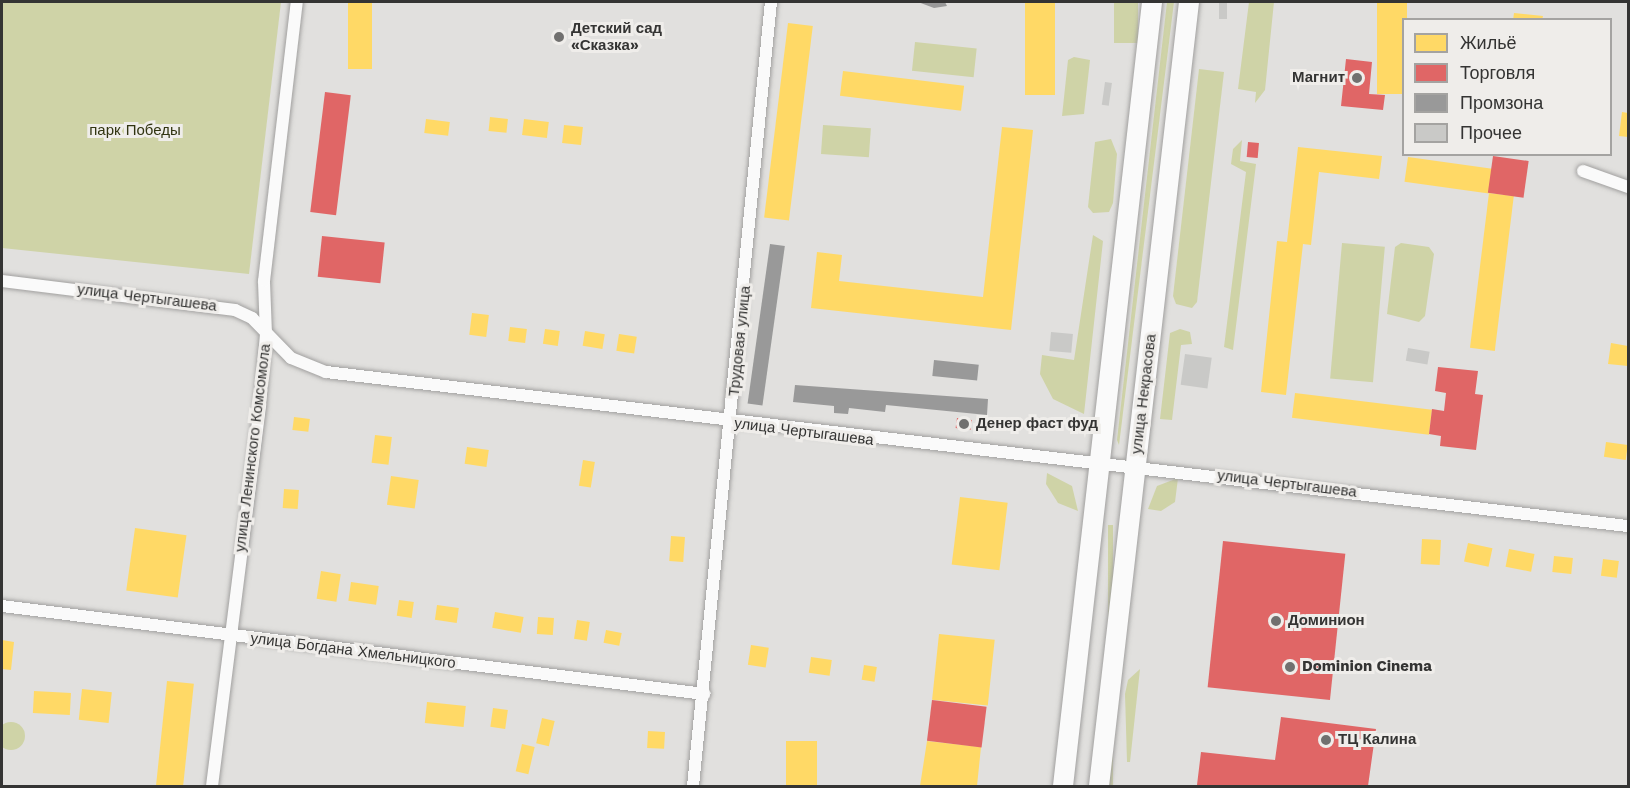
<!DOCTYPE html>
<meta charset="utf-8">
<style>
body{margin:0}
#map{position:relative;width:1630px;height:788px;overflow:hidden;background:#e1e0de;font-family:"Work Sans",sans-serif}
div>[style]{position:absolute}
.green>*{inset:0;background:#cfd3a7;transform-origin:0 0}
.round{border-radius:50%}
.homes>*{inset:0;background:#ffd966;transform-origin:0 0}
.shops>*{inset:0;background:#e06666;transform-origin:0 0}
.industry>*{inset:0;background:#999;transform-origin:0 0}
.building>*{inset:0;background:#c9c9c7;transform-origin:0 0}
.roads{filter:drop-shadow(0 0 2px #a1a09f) drop-shadow(0 0 2px #a1a09f)}
.street>*{height:12px;margin:-6px;padding:0 6px;transform-origin:6px;border-radius:6px;background:#fafafa}
.primary>*{height:20px;margin:-10px;padding:0 10px;transform-origin:10px;border-radius:10px;background:#fafafa}
.dots>*{width:16px;height:16px;translate:-50% -50%;box-sizing:border-box;border:3px solid #efedea;border-radius:50%}
span{translate:-50% -50%;white-space:nowrap;text-align:center;line-height:1.15;-webkit-text-stroke:6px #efedea;paint-order:stroke}
.poi-label{font-size:15px;color:#343433;font-weight:700}
.left{translate:0 -50%;text-align:left}
.right{translate:-100% -50%;text-align:right}
.park-label{font-size:15px;color:#313411}
.street-label{font-size:15px;color:#343433}
.frame{position:absolute;inset:0;border:3px solid #343433;pointer-events:none}
.legend{position:absolute;left:1402px;top:18px;width:210px;height:138px;box-sizing:border-box;background:#efedea;border:2px solid #a4a3a1;margin:0;padding:8px 10px;list-style:none;font-size:18px;color:#343433}
.legend li{display:flex;align-items:center;gap:12px;height:30px}
.legend b{width:30px;border:2px solid #a4a3a1}
</style>
<div id="map">
<div class="green">
<div style="clip-path:polygon(2px 2px,281px 2px,249px 274px,2px 248px)"></div>
<div style="left:1114px;top:2px;width:24px;height:41px"></div>
<div style="clip-path:polygon(1167px 2px,1174px 2px,1119px 445px,1117px 440px)"></div>
<div style="clip-path:polygon(1249px 2px,1274px 2px,1265px 90px,1255px 103px,1256px 92px,1238px 89px)"></div>
<div style="left:915px;top:42px;width:62px;height:29px;rotate:6deg"></div>
<div style="clip-path:polygon(1074px 57px,1090px 60px,1084px 114px,1062px 116px,1068px 60px)"></div>
<div style="clip-path:polygon(1199px 69px,1224px 72px,1197px 302px,1192px 308px,1176px 304px,1173px 296px)"></div>
<div style="left:823px;top:125px;width:48px;height:29px;rotate:4deg"></div>
<div style="clip-path:polygon(1111px 139px,1117px 154px,1113px 203px,1109px 212px,1093px 213px,1088px 207px,1095px 142px)"></div>
<div style="clip-path:polygon(1242px 140px,1240px 161px,1256px 164px,1233px 350px,1224px 347px,1246px 172px,1231px 164px,1233px 149px)"></div>
<div style="clip-path:polygon(1093px 235px,1103px 241px,1084px 414px,1053px 399px,1040px 374px,1042px 355px,1074px 360px)"></div>
<div style="left:1342px;top:243px;width:43px;height:136px;rotate:5deg"></div>
<div style="clip-path:polygon(1401px 243px,1429px 247px,1434px 254px,1425px 316px,1419px 322px,1387px 314px,1395px 247px)"></div>
<div style="clip-path:polygon(1180px 329px,1190px 332px,1192px 344px,1181px 345px,1172px 420px,1160px 419px,1170px 333px)"></div>
<div style="clip-path:polygon(1047px 473px,1072px 486px,1078px 511px,1058px 503px,1046px 484px)"></div>
<div style="clip-path:polygon(1178px 478px,1175px 502px,1161px 511px,1148px 509px,1157px 486px)"></div>
<div style="left:1108px;top:525px;width:5px;height:263px"></div>
<div style="clip-path:polygon(1140px 669px,1130px 762px,1127px 762px,1125px 694px,1128px 680px)"></div>
<div class="round" style="left:-3px;top:722px;width:28px;height:28px"></div>
</div>
<div class="homes">
<div style="left:348px;top:2px;width:24px;height:67px"></div>
<div style="left:1025px;top:2px;width:30px;height:93px"></div>
<div style="left:1377px;top:2px;width:30px;height:92px"></div>
<div style="clip-path:polygon(1514px 13px,1543px 16px,1542px 20px,1513px 20px)"></div>
<div style="left:788px;top:23px;width:25px;height:196px;rotate:7deg"></div>
<div style="left:843px;top:71px;width:122px;height:25px;rotate:7deg"></div>
<div style="clip-path:polygon(1622px 112px,1628px 113px,1628px 137px,1619px 136px)"></div>
<div style="left:490px;top:117px;width:18px;height:14px;rotate:6deg"></div>
<div style="left:426px;top:119px;width:24px;height:14px;rotate:7deg"></div>
<div style="left:524px;top:119px;width:25px;height:16px;rotate:7deg"></div>
<div style="left:564px;top:125px;width:19px;height:18px;rotate:6deg"></div>
<div style="clip-path:polygon(1002px 127px,1033px 130px,1011px 330px,811px 308px,817px 252px,842px 255px,839px 281px,983px 297px)"></div>
<div style="clip-path:polygon(1298px 147px,1382px 156px,1379px 179px,1319px 172px,1311px 245px,1303px 244px,1286px 395px,1261px 392px,1277px 241px,1287px 242px)"></div>
<div style="left:1408px;top:157px;width:85px;height:25px;rotate:8deg"></div>
<div style="left:1489px;top:193px;width:25px;height:156px;rotate:7deg"></div>
<div style="left:472px;top:313px;width:17px;height:22px;rotate:7deg"></div>
<div style="left:510px;top:327px;width:17px;height:14px;rotate:7deg"></div>
<div style="left:545px;top:329px;width:15px;height:15px;rotate:8deg"></div>
<div style="left:585px;top:331px;width:20px;height:15px;rotate:9deg"></div>
<div style="left:619px;top:334px;width:18px;height:17px;rotate:9deg"></div>
<div style="clip-path:polygon(1611px 343px,1628px 346px,1628px 366px,1608px 364px)"></div>
<div style="left:1295px;top:393px;width:138px;height:25px;rotate:7deg"></div>
<div style="left:294px;top:417px;width:16px;height:13px;rotate:7deg"></div>
<div style="left:375px;top:435px;width:17px;height:28px;rotate:7deg"></div>
<div style="left:1606px;top:442px;width:22px;height:15px;rotate:8deg"></div>
<div style="left:467px;top:447px;width:22px;height:17px;rotate:8deg"></div>
<div style="left:583px;top:460px;width:12px;height:26px;rotate:9deg"></div>
<div style="left:391px;top:476px;width:28px;height:29px;rotate:8deg"></div>
<div style="left:284px;top:489px;width:15px;height:19px;rotate:4deg"></div>
<div style="left:960px;top:497px;width:48px;height:68px;rotate:7deg"></div>
<div style="left:135px;top:528px;width:52px;height:63px;rotate:8deg"></div>
<div style="left:671px;top:536px;width:14px;height:25px;rotate:4deg"></div>
<div style="left:1422px;top:539px;width:19px;height:25px;rotate:3deg"></div>
<div style="left:1468px;top:543px;width:25px;height:19px;rotate:12deg"></div>
<div style="left:1509px;top:549px;width:26px;height:18px;rotate:11deg"></div>
<div style="left:1554px;top:556px;width:19px;height:16px;rotate:6deg"></div>
<div style="left:1603px;top:559px;width:16px;height:17px;rotate:7deg"></div>
<div style="left:321px;top:571px;width:20px;height:28px;rotate:9deg"></div>
<div style="left:351px;top:582px;width:28px;height:19px;rotate:8deg"></div>
<div style="left:399px;top:600px;width:15px;height:16px;rotate:8deg"></div>
<div style="left:437px;top:605px;width:22px;height:15px;rotate:8deg"></div>
<div style="left:495px;top:612px;width:29px;height:16px;rotate:10deg"></div>
<div style="left:538px;top:617px;width:16px;height:17px;rotate:4deg"></div>
<div style="left:577px;top:620px;width:13px;height:19px;rotate:9deg"></div>
<div style="left:606px;top:630px;width:16px;height:13px;rotate:11deg"></div>
<div style="left:939px;top:634px;width:56px;height:66px;rotate:6deg"></div>
<div style="clip-path:polygon(2px 640px,14px 642px,11px 670px,2px 669px)"></div>
<div style="left:751px;top:645px;width:18px;height:20px;rotate:9deg"></div>
<div style="left:811px;top:657px;width:21px;height:16px;rotate:8deg"></div>
<div style="left:864px;top:665px;width:13px;height:15px;rotate:9deg"></div>
<div style="left:167px;top:681px;width:27px;height:105px;rotate:6deg"></div>
<div style="left:82px;top:689px;width:30px;height:31px;rotate:6deg"></div>
<div style="left:34px;top:691px;width:37px;height:22px;rotate:3deg"></div>
<div style="left:427px;top:702px;width:39px;height:21px;rotate:6deg"></div>
<div style="left:493px;top:708px;width:15px;height:19px;rotate:8deg"></div>
<div style="left:542px;top:718px;width:13px;height:26px;rotate:13deg"></div>
<div style="left:648px;top:731px;width:17px;height:17px;rotate:3deg"></div>
<div style="left:786px;top:741px;width:31px;height:45px"></div>
<div style="clip-path:polygon(927px 741px,981px 747px,977px 786px,920px 786px)"></div>
<div style="left:522px;top:744px;width:13px;height:28px;rotate:13deg"></div>
</div>
<div class="shops">
<div style="clip-path:polygon(1346px 59px,1372px 62px,1369px 94px,1385px 95px,1383px 110px,1341px 106px)"></div>
<div style="left:325px;top:92px;width:26px;height:121px;rotate:7deg"></div>
<div style="left:1248px;top:142px;width:11px;height:15px;rotate:5deg"></div>
<div style="left:1493px;top:156px;width:36px;height:37px;rotate:8deg"></div>
<div style="left:322px;top:236px;width:63px;height:41px;rotate:6deg"></div>
<div style="clip-path:polygon(1438px 367px,1478px 371px,1475px 394px,1483px 395px,1476px 450px,1440px 446px,1441px 436px,1429px 434px,1432px 409px,1444px 411px,1446px 393px,1435px 391px)"></div>
<div style="left:957px;top:418px;width:15px;height:10px;rotate:8deg"></div>
<div style="left:1223px;top:541px;width:123px;height:147px;rotate:6deg"></div>
<div style="left:932px;top:700px;width:55px;height:41px;rotate:7deg"></div>
<div style="clip-path:polygon(1281px 717px,1376px 729px,1368px 786px,1197px 785px,1201px 752px,1275px 760px)"></div>
</div>
<div class="industry">
<div style="clip-path:polygon(918px 2px,945px 2px,947px 6px,934px 8px)"></div>
<div style="left:770px;top:244px;width:15px;height:161px;rotate:8deg"></div>
<div style="left:934px;top:360px;width:45px;height:16px;rotate:6deg"></div>
<div style="clip-path:polygon(795px 385px,988px 399px,987px 415px,886px 405px,885px 412px,849px 408px,848px 414px,834px 413px,834px 406px,793px 402px)"></div>
</div>
<div class="building">
<div style="left:1219px;top:2px;width:8px;height:17px"></div>
<div style="left:1105px;top:82px;width:7px;height:23px;rotate:8deg"></div>
<div style="left:1051px;top:332px;width:22px;height:19px;rotate:5deg"></div>
<div style="left:1408px;top:348px;width:22px;height:13px;rotate:10deg"></div>
<div style="left:1185px;top:354px;width:27px;height:31px;rotate:8deg"></div>
</div>
<div class="roads">
<div class="street">
<div style="left:1583px;top:171px;width:48px;rotate:19.6deg"></div>
<div style="left:2px;top:281px;width:235px;rotate:7.1deg"></div>
<div style="left:235px;top:310px;width:19px;rotate:25deg"></div>
<div style="left:252px;top:318px;width:56px;rotate:45.7deg"></div>
<div style="left:291px;top:358px;width:38px;rotate:22deg"></div>
<div style="left:326px;top:372px;width:1311px;rotate:6.75deg"></div>
<div style="left:2px;top:606px;width:708px;rotate:7.14deg"></div>
<div style="left:212px;top:786px;width:385px;rotate:-82.8deg"></div>
<div style="left:260px;top:404px;width:70px;rotate:-85.1deg"></div>
<div style="left:266px;top:334px;width:53px;rotate:-92.2deg"></div>
<div style="left:264px;top:281px;width:281px;rotate:-83.3deg"></div>
<div style="left:693px;top:786px;width:788px;rotate:-84.32deg"></div>
</div>
<div class="primary">
<div style="left:1063px;top:786px;width:789px;rotate:-83.52deg"></div>
<div style="left:1099px;top:786px;width:789px;rotate:-83.45deg"></div>
</div>
</div>
<div class="dots">
<div style="left:559px;top:37px;background:#71706f"></div>
<div style="left:1357px;top:78px;background:#71706f"></div>
<div style="left:964px;top:424px;background:#71706f"></div>
<div style="left:1276px;top:621px;background:#71706f"></div>
<div style="left:1290px;top:667px;background:#71706f"></div>
<div style="left:1326px;top:740px;background:#71706f"></div>
</div>
<div class="poi-label">
<span class="left" style="left:571px;top:37px">Детский сад<br>«Сказка»</span>
<span class="right" style="left:1345px;top:78px">Магнит</span>
<span class="left" style="left:976px;top:424px">Денер фаст фуд</span>
<span class="left" style="left:1288px;top:621px">Доминион</span>
<span class="left" style="left:1302px;top:667px">Dominion Cinema</span>
<span class="left" style="left:1338px;top:740px">ТЦ Калина</span>
</div>
<div class="park-label">
<span style="left:135px;top:131px">парк Победы</span>
</div>
<div class="street-label">
<span style="left:147px;top:298px;rotate:7deg">улица Чертыгашева</span>
<span style="left:740px;top:341px;rotate:-84deg">Трудовая улица</span>
<span style="left:1144px;top:394px;rotate:-83deg">улица Некрасова</span>
<span style="left:804px;top:432px;rotate:7deg">улица Чертыгашева</span>
<span style="left:253px;top:448px;rotate:-83deg">улица Ленинского Комсомола</span>
<span style="left:1287px;top:484px;rotate:7deg">улица Чертыгашева</span>
<span style="left:353px;top:651px;rotate:7deg">улица Богдана Хмельницкого</span>
</div>
<div class="frame"></div>
<ul class="legend">
<li><b style="height:16px;background:#ffd966"></b>Жильё</li>
<li><b style="height:16px;background:#e06666"></b>Торговля</li>
<li><b style="height:16px;background:#999"></b>Промзона</li>
<li><b style="height:16px;background:#c9c9c7"></b>Прочее</li>
</ul>
</div>
